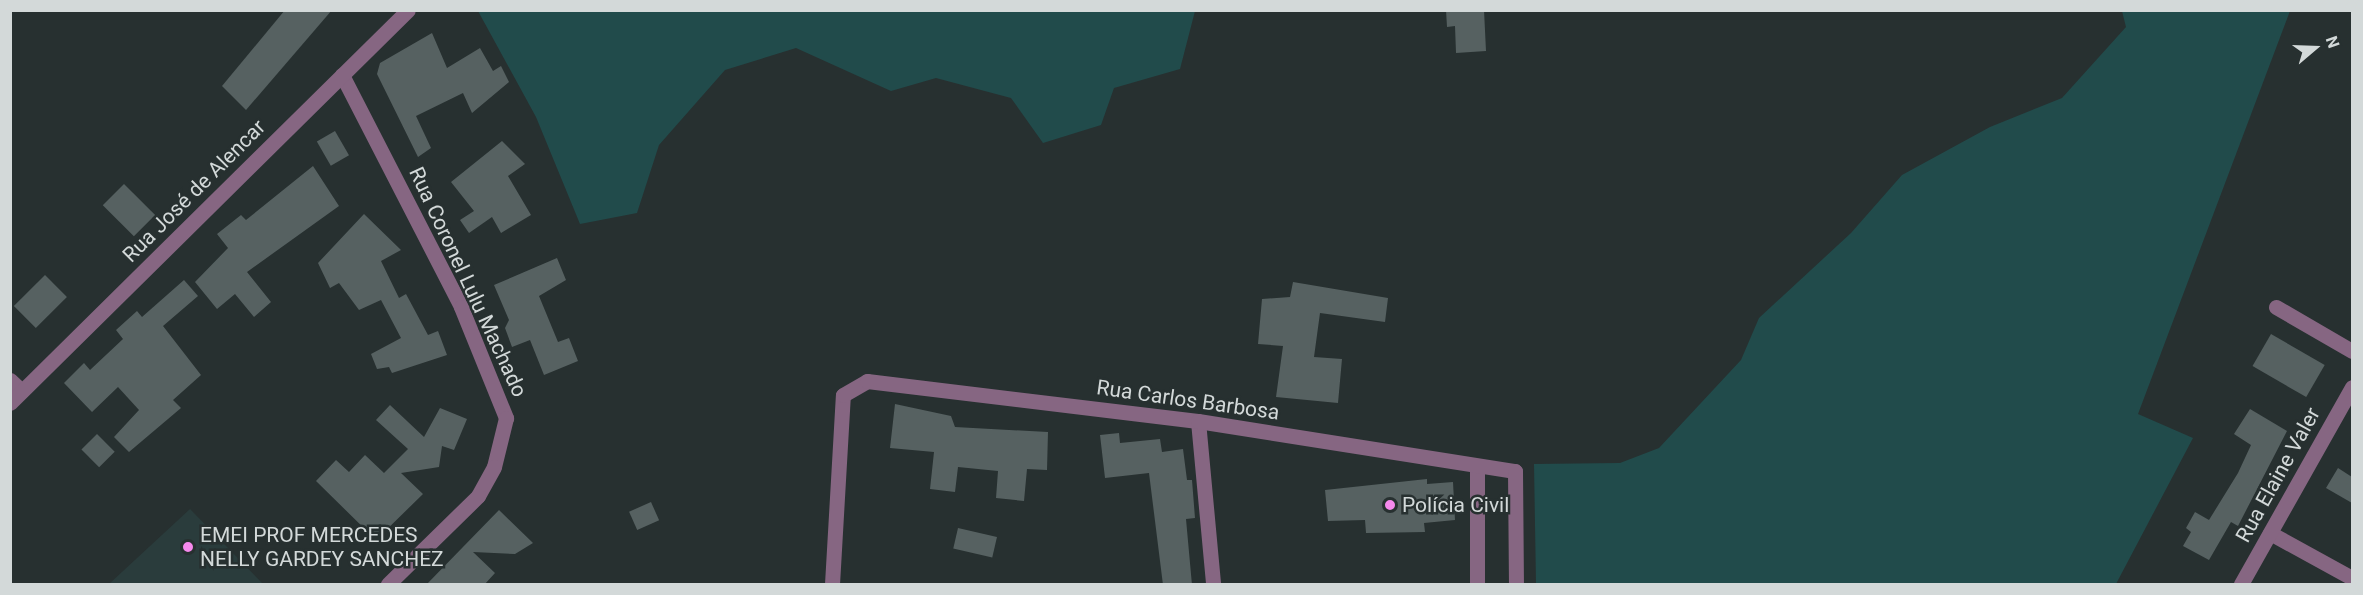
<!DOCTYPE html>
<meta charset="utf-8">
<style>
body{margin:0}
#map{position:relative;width:2363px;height:595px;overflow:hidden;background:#273030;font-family:Roboto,sans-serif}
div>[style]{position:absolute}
.built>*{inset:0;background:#2a3c3c}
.green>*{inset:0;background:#214b4b}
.building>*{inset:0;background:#566161;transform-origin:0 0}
.minor>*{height:15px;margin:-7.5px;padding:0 7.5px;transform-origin:7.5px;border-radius:7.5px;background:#866682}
.dots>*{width:16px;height:16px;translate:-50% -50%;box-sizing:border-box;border:3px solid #273030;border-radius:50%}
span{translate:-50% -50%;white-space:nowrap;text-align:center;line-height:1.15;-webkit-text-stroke:5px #273030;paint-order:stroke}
.street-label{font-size:21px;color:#d3d9d9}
.poi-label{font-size:21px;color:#d3d9d9}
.left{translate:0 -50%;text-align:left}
.frame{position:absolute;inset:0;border:12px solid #d3d9d9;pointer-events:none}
.north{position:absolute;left:2285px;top:18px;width:60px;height:60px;-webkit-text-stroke:4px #273030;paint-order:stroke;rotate:71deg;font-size:16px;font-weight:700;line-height:24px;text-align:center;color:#d3d9d9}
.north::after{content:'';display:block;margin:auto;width:21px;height:27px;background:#d3d9d9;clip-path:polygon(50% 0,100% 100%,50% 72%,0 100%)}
</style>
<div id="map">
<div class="built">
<div style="clip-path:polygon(190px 509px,263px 584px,109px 584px)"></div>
</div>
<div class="green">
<div style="clip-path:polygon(478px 11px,1195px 11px,1180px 69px,1114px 88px,1101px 125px,1043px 143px,1011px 98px,936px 78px,891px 91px,796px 48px,725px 70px,659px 145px,637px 213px,580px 224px,536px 117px)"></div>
<div style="clip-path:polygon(2122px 11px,2290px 11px,2138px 414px,2193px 438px,2116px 584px,1536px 584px,1534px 464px,1620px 463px,1659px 448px,1741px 360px,1759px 318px,1851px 233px,1902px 175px,1990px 127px,2062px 98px,2126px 27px)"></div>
</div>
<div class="building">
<div style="clip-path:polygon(285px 10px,332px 10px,246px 110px,222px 86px)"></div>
<div style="clip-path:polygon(1446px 10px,1484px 10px,1486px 51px,1456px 53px,1455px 26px,1447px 27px)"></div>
<div style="clip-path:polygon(432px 33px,447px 68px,480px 48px,493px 71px,501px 66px,509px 82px,472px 113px,463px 93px,416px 116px,431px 148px,418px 157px,377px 74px,380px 63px)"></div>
<div style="left:335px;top:131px;width:28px;height:21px;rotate:60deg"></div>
<div style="clip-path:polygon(502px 141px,525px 164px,508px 176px,531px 215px,501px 233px,492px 217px,469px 233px,460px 220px,474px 211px,451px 182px)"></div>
<div style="clip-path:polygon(313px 166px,339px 206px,247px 272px,271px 302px,254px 317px,235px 294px,217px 309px,195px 282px,228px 248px,217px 234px,241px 215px,246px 220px)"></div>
<div style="left:124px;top:184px;width:44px;height:30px;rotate:45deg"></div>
<div style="clip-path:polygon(364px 214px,401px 250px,381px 261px,399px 298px,406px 294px,428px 335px,438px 331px,447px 355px,392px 373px,389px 367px,377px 369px,371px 354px,401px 338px,381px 300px,359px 310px,339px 283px,330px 288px,318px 263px)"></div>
<div style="clip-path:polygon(557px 258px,566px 280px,539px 296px,558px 342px,569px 338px,578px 361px,544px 375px,530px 340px,512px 347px,505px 328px,509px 320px,494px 285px)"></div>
<div style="left:45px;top:275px;width:31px;height:44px;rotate:45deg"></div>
<div style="clip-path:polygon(184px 280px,198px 296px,163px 326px,201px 375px,173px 400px,181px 408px,129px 452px,114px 437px,139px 410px,118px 387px,92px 412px,64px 383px,84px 363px,90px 370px,123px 339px,116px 330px,137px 311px,142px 317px)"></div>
<div style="clip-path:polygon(1293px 282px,1388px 298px,1385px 322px,1320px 313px,1314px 357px,1342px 359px,1338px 403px,1276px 397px,1283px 346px,1258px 344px,1262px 299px,1290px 297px)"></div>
<div style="left:2271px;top:334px;width:62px;height:37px;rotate:30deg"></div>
<div style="clip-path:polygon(895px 404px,951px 416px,955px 427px,1048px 432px,1047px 470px,1027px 469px,1024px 501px,996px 498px,998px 471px,958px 467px,955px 492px,930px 489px,934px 452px,890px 448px)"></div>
<div style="clip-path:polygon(390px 405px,424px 437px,440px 408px,467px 419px,454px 450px,442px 446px,439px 467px,401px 473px,423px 494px,376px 540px,316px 481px,336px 460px,349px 472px,365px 455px,384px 473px,408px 449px,376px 420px)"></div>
<div style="clip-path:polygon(2250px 409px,2287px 431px,2238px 526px,2231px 522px,2209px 560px,2183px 546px,2191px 532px,2186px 528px,2195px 512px,2209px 520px,2238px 473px,2251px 445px,2234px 434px)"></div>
<div style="clip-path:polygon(1119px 433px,1120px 443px,1160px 439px,1162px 452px,1183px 449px,1187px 480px,1192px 480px,1195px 518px,1186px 519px,1192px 585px,1163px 585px,1149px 473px,1105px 478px,1100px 435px)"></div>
<div style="left:97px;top:434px;width:25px;height:22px;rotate:45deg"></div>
<div style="clip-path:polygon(2338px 468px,2352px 477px,2352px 503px,2326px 488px)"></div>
<div style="clip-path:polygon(1427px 479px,1427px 484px,1453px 482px,1455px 520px,1424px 523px,1425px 532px,1366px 533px,1365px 520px,1328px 521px,1325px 490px)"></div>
<div style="left:651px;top:502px;width:20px;height:24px;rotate:66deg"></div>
<div style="clip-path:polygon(499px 510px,533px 543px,515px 554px,473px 552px,495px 573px,484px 585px,426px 585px)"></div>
<div style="left:958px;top:528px;width:40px;height:21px;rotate:13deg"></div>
</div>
<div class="minor">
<div style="left:342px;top:75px;width:261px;rotate:62.8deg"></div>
<div style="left:461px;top:307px;width:120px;rotate:67.9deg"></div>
<div style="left:506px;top:418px;width:50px;rotate:103.8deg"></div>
<div style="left:494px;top:467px;width:33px;rotate:119deg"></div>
<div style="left:478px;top:496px;width:126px;rotate:135.6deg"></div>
<div style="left:2276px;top:307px;width:88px;rotate:30.1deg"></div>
<div style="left:10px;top:380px;width:16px;rotate:43deg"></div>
<div style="left:10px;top:403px;width:559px;rotate:-44.64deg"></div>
<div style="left:1198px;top:421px;width:164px;rotate:84.7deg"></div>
<div style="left:1477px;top:466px;width:118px;rotate:90deg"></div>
<div style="left:2270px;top:533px;width:94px;rotate:28.8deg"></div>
<div style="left:832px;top:584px;width:189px;rotate:-86.7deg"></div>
<div style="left:843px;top:395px;width:28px;rotate:-30deg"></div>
<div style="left:867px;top:381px;width:333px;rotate:6.9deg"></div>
<div style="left:1198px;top:421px;width:321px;rotate:9deg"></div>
<div style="left:1515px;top:471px;width:113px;rotate:89.5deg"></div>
<div style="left:2241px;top:584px;width:226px;rotate:-60.6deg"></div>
</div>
<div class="dots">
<div style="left:1390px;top:505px;background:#f689ed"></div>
<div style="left:188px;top:547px;background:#f689ed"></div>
</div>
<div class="street-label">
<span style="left:194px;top:191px;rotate:-45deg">Rua José de Alencar</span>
<span style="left:468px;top:282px;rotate:65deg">Rua Coronel Lulu Machado</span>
<span style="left:1188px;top:400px;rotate:8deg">Rua Carlos Barbosa</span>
<span style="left:2278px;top:475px;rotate:-61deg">Rua Elaine Valer</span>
</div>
<div class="poi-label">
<span class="left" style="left:1402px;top:505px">Polícia Civil</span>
<span class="left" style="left:200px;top:547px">EMEI PROF MERCEDES<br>NELLY GARDEY SANCHEZ</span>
</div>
<div class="frame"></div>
<div class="north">N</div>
</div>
